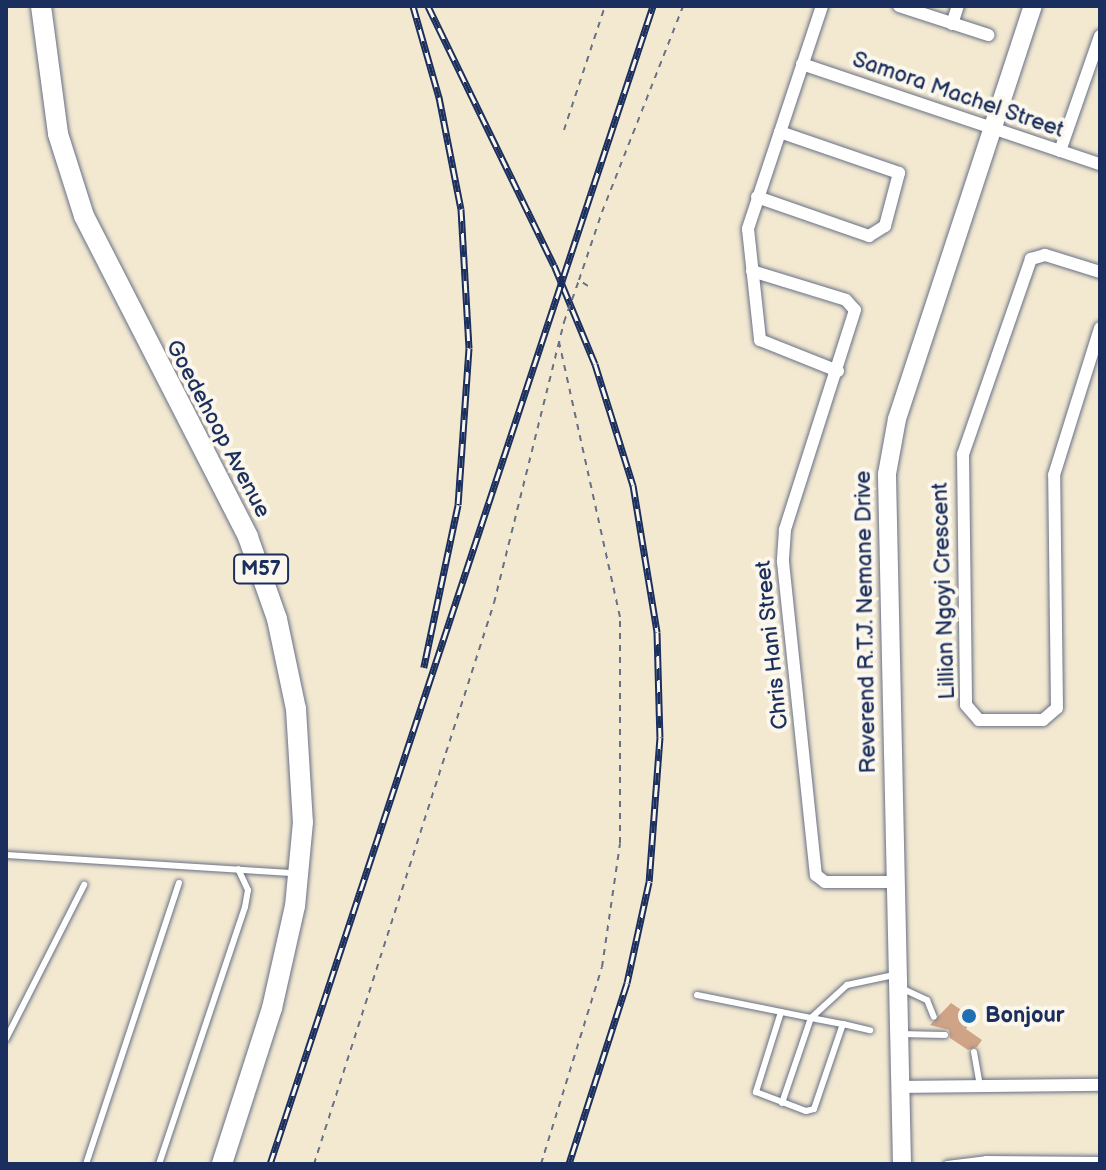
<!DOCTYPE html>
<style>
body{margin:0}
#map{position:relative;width:1106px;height:1170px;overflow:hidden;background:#f3e9d1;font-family:"Balsamiq Sans",sans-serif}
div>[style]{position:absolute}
.building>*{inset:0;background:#cfa386}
.path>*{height:2px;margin-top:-1px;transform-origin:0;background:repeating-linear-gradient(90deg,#677086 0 6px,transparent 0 12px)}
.roads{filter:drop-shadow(0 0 2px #677086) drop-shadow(0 0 2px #677086)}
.lane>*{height:6px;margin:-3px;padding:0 3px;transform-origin:3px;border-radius:3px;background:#fff}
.street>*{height:12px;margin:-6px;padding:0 6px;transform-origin:6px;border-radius:6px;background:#fff}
.secondary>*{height:18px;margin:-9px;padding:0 9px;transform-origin:9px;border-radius:9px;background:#fff}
.primary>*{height:20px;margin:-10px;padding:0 10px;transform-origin:10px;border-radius:10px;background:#fff}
.rail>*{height:7px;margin-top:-3.5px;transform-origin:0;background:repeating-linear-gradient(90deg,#fbf7ec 0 12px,#1b2f5e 0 24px);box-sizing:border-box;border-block:2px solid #1b2f5e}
.path-bridge>*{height:2px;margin-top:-1px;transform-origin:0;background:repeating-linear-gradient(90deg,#677086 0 6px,transparent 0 12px)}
.dots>*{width:22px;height:22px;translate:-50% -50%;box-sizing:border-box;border:4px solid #fbf7ec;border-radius:50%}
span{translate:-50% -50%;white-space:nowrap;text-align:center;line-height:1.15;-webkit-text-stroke:8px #fbf7ec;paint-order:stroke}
.shield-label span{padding:2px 6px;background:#fbf7ec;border:2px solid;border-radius:6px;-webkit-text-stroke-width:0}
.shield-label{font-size:20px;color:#1b2f5e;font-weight:700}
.street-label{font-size:22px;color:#1b2f5e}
.poi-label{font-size:22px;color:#1b2f5e;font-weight:700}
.left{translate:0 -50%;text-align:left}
.frame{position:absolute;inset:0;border:8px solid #1b2f5e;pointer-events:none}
</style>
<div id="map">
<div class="building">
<div style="clip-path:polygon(951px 1003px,973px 1018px,966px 1029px,982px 1040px,977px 1047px,968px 1050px,950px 1038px,949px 1030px,930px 1025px)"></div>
</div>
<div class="path">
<div style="left:564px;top:130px;width:131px;rotate:-71.7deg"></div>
<div style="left:588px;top:286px;width:11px;rotate:-146deg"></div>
<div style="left:579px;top:280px;width:72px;rotate:-71.3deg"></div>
<div style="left:602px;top:212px;width:221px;rotate:-68.5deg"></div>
<div style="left:314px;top:1164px;width:589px;rotate:-72.21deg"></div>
<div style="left:494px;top:603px;width:290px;rotate:-76deg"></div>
<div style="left:541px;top:1164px;width:206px;rotate:-72.8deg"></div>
<div style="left:602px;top:967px;width:125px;rotate:-81.7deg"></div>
<div style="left:620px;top:843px;width:226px;rotate:-90deg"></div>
<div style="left:620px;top:617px;width:283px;rotate:-102.5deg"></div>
</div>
<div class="roads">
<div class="lane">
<div style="left:6px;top:855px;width:290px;rotate:3.6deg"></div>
<div style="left:901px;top:988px;width:29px;rotate:25deg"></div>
<div style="left:927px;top:1000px;width:18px;rotate:68deg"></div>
<div style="left:697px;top:995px;width:116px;rotate:11.4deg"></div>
<div style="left:811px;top:1018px;width:49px;rotate:-42.5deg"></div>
<div style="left:847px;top:985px;width:48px;rotate:-12deg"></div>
<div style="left:781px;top:1012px;width:84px;rotate:107.4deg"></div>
<div style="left:756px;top:1092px;width:53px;rotate:20.8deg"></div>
<div style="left:806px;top:1111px;width:8px;rotate:-14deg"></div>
<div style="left:814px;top:1109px;width:90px;rotate:-71.2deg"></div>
<div style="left:843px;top:1024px;width:28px;rotate:13deg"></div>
<div style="left:900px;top:1034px;width:45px;rotate:1.3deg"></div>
<div style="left:6px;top:1039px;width:173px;rotate:-63.1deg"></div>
<div style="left:974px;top:1052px;width:36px;rotate:80deg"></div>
<div style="left:782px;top:1103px;width:90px;rotate:-71.2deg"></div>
<div style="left:811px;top:1018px;width:33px;rotate:11deg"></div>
<div style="left:86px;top:1164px;width:296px;rotate:-71.7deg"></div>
<div style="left:159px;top:1164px;width:271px;rotate:-71.5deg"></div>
<div style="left:245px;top:907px;width:17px;rotate:-80deg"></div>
<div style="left:248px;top:890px;width:23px;rotate:-115deg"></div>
<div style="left:947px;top:1164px;width:39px;rotate:-7deg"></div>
<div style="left:986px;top:1159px;width:114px;rotate:0.5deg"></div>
</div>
<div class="street">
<div style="left:822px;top:6px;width:235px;rotate:108.4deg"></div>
<div style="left:748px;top:229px;width:112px;rotate:83.8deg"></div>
<div style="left:760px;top:340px;width:84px;rotate:21.7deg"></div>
<div style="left:899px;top:6px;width:94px;rotate:18deg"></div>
<div style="left:952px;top:24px;width:19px;rotate:-72deg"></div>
<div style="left:802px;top:64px;width:314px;rotate:18.6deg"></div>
<div style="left:1060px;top:151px;width:122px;rotate:-70.8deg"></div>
<div style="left:757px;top:197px;width:119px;rotate:19.2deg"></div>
<div style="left:869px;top:236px;width:19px;rotate:-32deg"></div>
<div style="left:885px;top:226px;width:55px;rotate:-75.2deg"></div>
<div style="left:899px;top:173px;width:126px;rotate:-161deg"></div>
<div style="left:752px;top:271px;width:98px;rotate:17.1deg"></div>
<div style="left:846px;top:300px;width:13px;rotate:48deg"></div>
<div style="left:855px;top:310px;width:231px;rotate:107.7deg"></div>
<div style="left:785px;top:530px;width:32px;rotate:94deg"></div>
<div style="left:783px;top:562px;width:315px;rotate:84deg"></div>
<div style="left:816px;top:875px;width:11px;rotate:38deg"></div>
<div style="left:825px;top:882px;width:69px"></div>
<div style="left:1100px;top:272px;width:58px;rotate:-162.8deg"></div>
<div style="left:1045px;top:255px;width:15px;rotate:164deg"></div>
<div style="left:1031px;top:259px;width:207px;rotate:109.2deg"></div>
<div style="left:963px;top:454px;width:251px;rotate:89.3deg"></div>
<div style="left:966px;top:705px;width:20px;rotate:49deg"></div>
<div style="left:979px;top:720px;width:64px"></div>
<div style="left:1043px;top:720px;width:18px;rotate:-41deg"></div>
<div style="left:1057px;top:708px;width:233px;rotate:-90.7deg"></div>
<div style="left:1054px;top:475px;width:154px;rotate:-72.6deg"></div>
<div style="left:901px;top:1087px;width:199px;rotate:-0.6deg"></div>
</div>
<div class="secondary">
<div style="left:902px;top:1164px;width:690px;rotate:-91.25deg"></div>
<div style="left:887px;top:474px;width:56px;rotate:-79.7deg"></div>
<div style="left:897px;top:419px;width:435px;rotate:-71.8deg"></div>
</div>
<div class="primary">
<div style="left:41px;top:6px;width:129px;rotate:82.4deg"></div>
<div style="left:58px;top:134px;width:86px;rotate:72.4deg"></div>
<div style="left:84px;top:216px;width:360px;rotate:62.9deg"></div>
<div style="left:248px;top:537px;width:87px;rotate:70.5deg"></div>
<div style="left:277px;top:619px;width:92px;rotate:78.1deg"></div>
<div style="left:296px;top:709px;width:113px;rotate:86.5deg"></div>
<div style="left:303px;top:822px;width:84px;rotate:95.4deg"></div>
<div style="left:295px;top:906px;width:105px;rotate:102.7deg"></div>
<div style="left:272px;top:1008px;width:164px;rotate:107.8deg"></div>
</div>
</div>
<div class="rail">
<div style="left:413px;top:6px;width:95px;rotate:74.1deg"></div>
<div style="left:439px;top:97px;width:114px;rotate:78.9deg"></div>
<div style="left:461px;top:209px;width:139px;rotate:86.7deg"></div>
<div style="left:469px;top:348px;width:157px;rotate:94deg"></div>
<div style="left:458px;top:505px;width:166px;rotate:101.9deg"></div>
<div style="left:428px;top:6px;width:288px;rotate:64.1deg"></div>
<div style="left:554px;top:265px;width:107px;rotate:67.5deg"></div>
<div style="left:595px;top:364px;width:127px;rotate:72.6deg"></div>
<div style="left:633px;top:485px;width:149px;rotate:80.7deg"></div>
<div style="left:657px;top:632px;width:105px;rotate:88.4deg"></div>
<div style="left:660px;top:737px;width:145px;rotate:94.3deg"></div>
<div style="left:649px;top:882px;width:103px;rotate:102.3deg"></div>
<div style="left:627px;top:983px;width:190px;rotate:107.8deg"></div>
<div style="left:270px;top:1164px;width:1220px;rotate:-71.7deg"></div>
</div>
<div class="path-bridge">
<div style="left:564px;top:322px;width:45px;rotate:-70.3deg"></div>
</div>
<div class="dots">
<div style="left:969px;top:1016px;background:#1f6fb2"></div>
</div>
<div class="shield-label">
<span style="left:261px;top:569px">M57</span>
</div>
<div class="street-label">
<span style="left:958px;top:95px;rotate:19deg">Samora Machel Street</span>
<span style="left:218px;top:429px;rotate:62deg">Goedehoop Avenue</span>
<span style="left:944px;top:591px;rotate:-92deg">Lillian Ngoyi Crescent</span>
<span style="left:866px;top:622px;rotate:-91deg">Reverend R.T.J. Nemane Drive</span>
<span style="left:772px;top:645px;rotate:-96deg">Chris Hani Street</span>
</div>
<div class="poi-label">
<span class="left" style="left:985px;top:1016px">Bonjour</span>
</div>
<div class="frame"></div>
</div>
